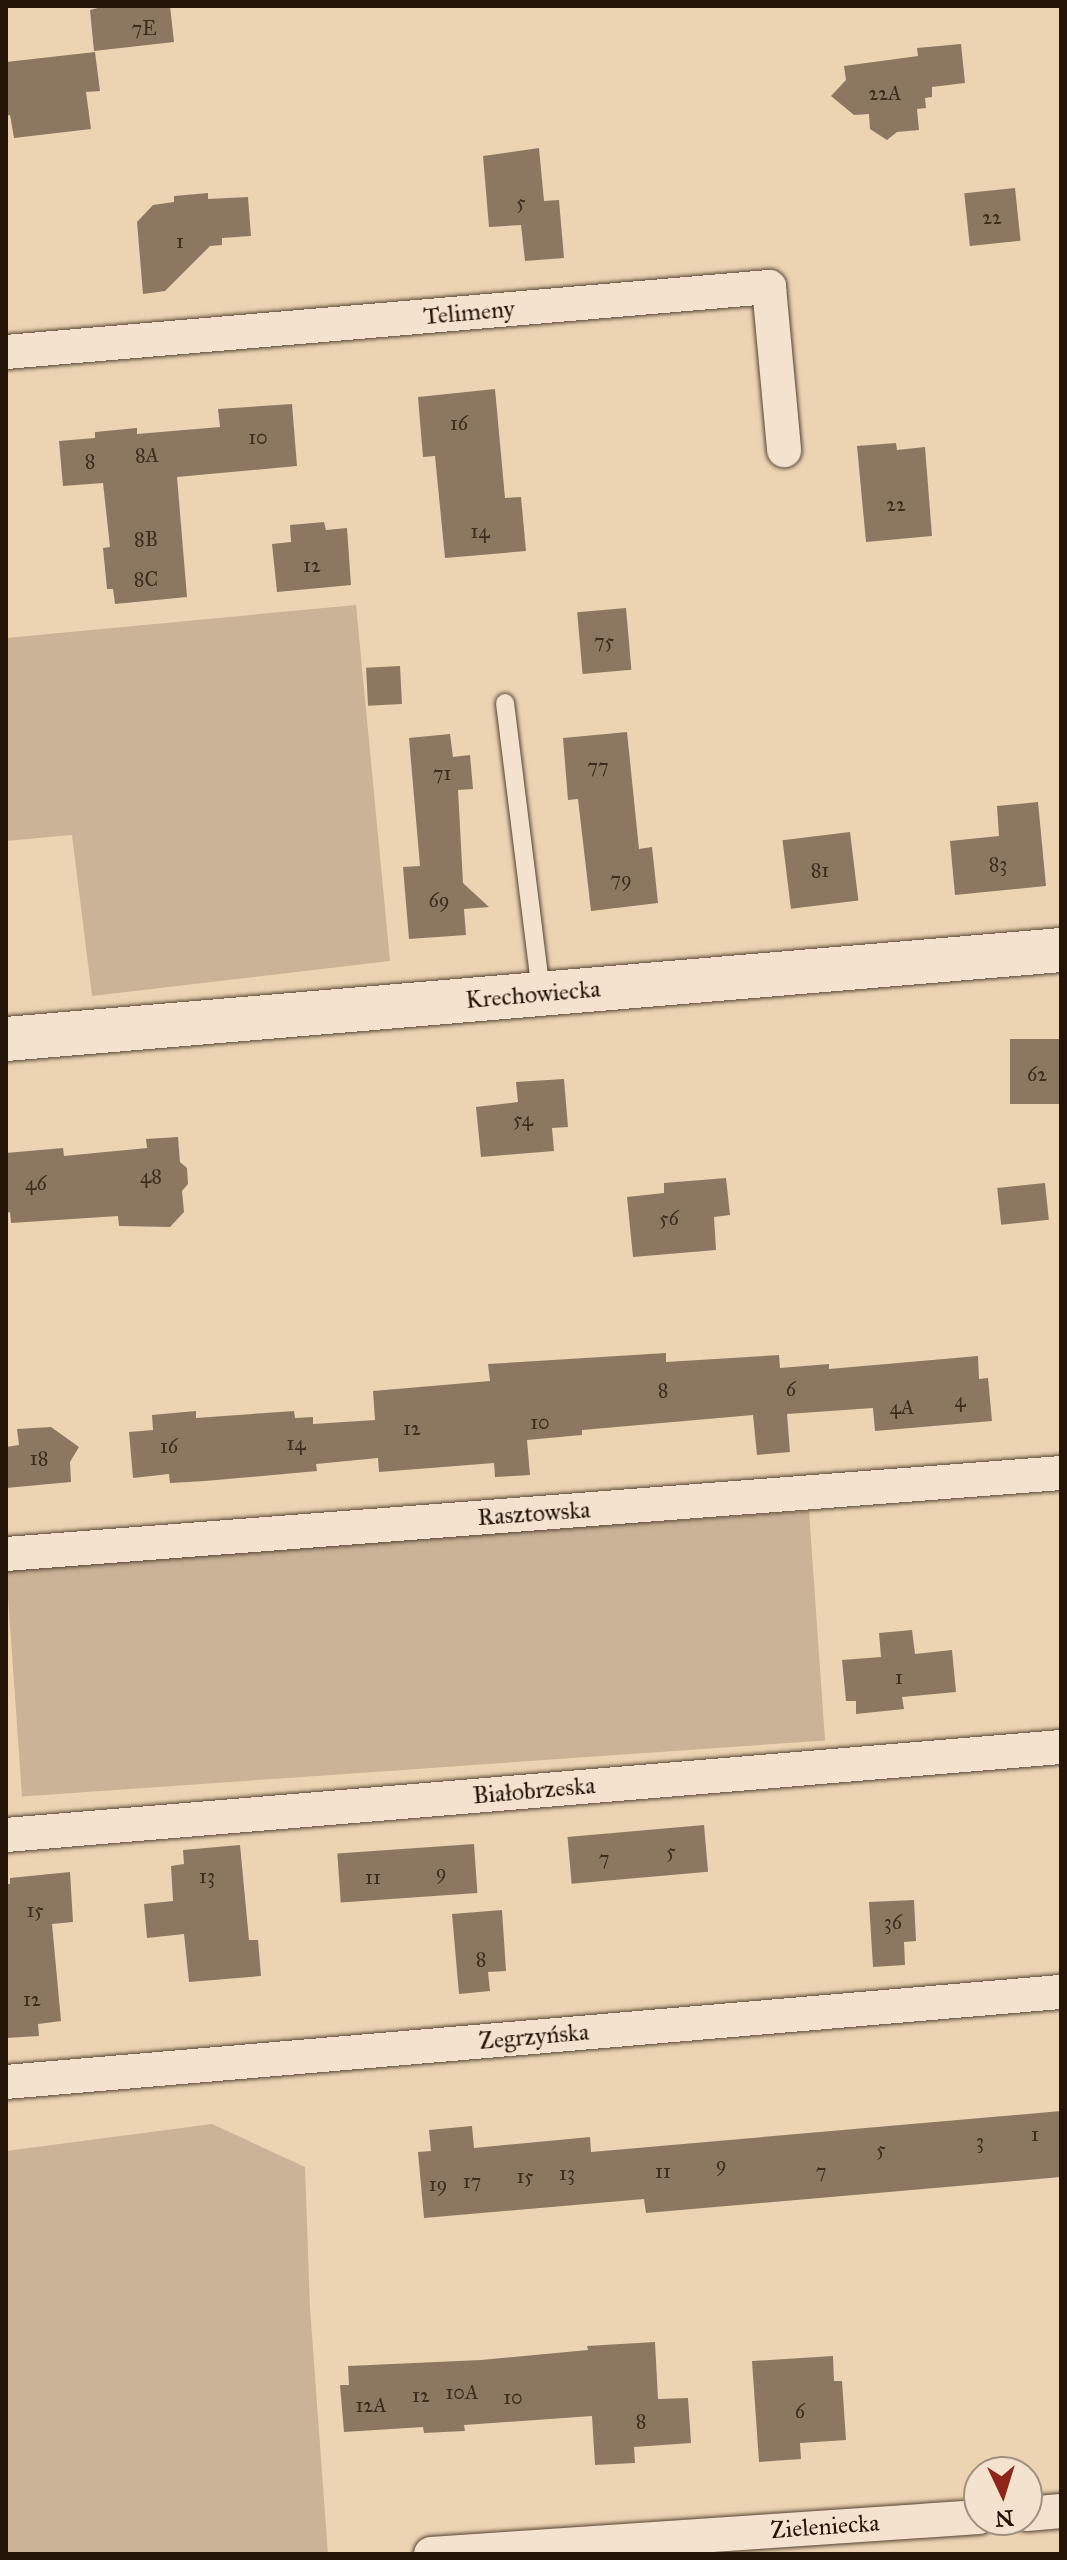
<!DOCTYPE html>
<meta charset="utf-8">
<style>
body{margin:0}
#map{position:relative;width:1067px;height:2560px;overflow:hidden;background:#ecd4b3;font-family:"IM FELL Great Primer",serif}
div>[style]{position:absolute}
.green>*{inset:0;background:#cab396;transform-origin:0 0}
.building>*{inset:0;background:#8c7861;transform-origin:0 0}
.roads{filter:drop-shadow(0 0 2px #564433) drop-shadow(0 0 2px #564433)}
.service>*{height:18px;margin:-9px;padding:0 9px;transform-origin:9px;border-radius:9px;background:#f3e3ce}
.minor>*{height:34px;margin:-17px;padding:0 17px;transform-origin:17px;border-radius:17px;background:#f3e3ce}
.tertiary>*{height:44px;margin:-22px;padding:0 22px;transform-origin:22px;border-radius:22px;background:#f3e3ce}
span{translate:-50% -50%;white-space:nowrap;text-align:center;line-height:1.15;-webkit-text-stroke:6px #f3e3ce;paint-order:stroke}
.number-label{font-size:20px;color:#3e2d1e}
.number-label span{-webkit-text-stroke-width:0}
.street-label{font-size:24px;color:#241408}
.frame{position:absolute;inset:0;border:8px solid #241408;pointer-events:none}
.north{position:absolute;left:963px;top:2456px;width:80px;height:80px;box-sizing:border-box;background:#f3e3ce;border:2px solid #a0907f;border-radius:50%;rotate:176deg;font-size:22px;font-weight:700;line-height:32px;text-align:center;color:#241408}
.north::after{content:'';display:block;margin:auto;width:28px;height:36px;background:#8f2418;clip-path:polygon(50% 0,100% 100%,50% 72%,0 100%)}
</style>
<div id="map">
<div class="green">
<div style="clip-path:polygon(356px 605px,390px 961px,92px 996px,72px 835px,6px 841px,6px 638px)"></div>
<div style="left:809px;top:1511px;width:230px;height:805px;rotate:86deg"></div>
<div style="clip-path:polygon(212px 2124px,305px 2167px,310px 2308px,328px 2554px,6px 2554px,6px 2151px)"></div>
</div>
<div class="building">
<div style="clip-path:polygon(106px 6px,170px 6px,174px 42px,94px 51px,90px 10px)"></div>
<div style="clip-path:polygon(961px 44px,965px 83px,932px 87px,932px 97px,925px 98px,926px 108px,917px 109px,919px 130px,897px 132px,887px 140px,870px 129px,869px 114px,854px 115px,831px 96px,846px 80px,844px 66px,918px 56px,917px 48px)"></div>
<div style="clip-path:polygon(95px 52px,100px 91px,86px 92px,91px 129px,14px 138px,10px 115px,6px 116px,6px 62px)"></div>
<div style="clip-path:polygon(539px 148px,544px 201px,559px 200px,564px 258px,525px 261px,521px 225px,489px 227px,483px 156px)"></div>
<div style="left:1015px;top:188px;width:53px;height:51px;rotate:84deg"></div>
<div style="clip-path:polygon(208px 193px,208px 199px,248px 197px,251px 236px,222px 238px,222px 245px,210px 246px,165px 291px,143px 294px,137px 222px,153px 205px,174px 202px,174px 196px)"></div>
<div style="clip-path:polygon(495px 389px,505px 498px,521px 497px,526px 551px,445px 558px,435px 456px,423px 457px,418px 397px)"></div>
<div style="clip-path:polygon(292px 404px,297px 466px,177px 477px,187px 597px,115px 604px,113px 589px,107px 589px,103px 548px,110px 547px,103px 483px,63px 486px,59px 441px,95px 438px,95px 432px,137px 428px,137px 434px,220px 427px,218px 409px)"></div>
<div style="clip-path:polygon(896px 443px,897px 450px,925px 447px,932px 536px,866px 542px,857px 446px)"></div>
<div style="clip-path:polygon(324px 522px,326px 530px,347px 528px,351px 585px,277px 592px,272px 544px,291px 542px,290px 525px)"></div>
<div style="left:626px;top:608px;width:62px;height:49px;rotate:85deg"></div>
<div style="left:400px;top:666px;width:38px;height:34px;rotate:87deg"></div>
<div style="clip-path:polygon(627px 732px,639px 849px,652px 847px,658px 903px,591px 911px,578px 799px,568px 800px,563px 738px)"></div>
<div style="clip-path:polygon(450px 734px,453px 757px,470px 755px,473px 789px,458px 790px,463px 883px,489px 907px,464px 909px,466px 935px,409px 939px,403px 867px,420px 866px,409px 738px)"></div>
<div style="clip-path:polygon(1038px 802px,1046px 886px,955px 895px,950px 841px,999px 836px,997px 806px)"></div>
<div style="left:850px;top:832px;width:69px;height:68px;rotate:83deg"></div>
<div style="left:1061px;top:1039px;width:65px;height:51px;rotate:90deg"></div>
<div style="clip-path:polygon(564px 1079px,568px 1127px,552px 1128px,554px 1151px,481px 1157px,476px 1107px,518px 1102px,516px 1082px)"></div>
<div style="clip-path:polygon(178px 1137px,180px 1162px,187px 1168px,188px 1184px,182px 1191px,184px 1212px,170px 1227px,119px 1226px,118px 1216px,11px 1223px,10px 1212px,6px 1213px,6px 1153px,63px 1148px,64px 1156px,147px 1148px,146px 1139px)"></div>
<div style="clip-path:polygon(726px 1178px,730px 1215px,714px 1217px,716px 1250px,633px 1257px,627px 1197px,664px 1193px,664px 1183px)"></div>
<div style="left:1045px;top:1183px;width:37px;height:48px;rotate:84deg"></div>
<div style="clip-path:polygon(666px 1353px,666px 1362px,779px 1355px,780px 1368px,829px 1364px,829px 1369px,978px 1356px,979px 1379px,988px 1378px,992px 1421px,875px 1431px,873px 1408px,787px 1414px,790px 1452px,757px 1455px,753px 1415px,582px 1430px,582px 1435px,527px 1440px,530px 1475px,495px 1477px,494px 1463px,379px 1472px,378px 1458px,316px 1464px,317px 1471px,205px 1481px,170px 1483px,169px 1474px,133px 1478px,129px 1432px,153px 1430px,152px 1415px,196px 1411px,196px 1418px,294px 1411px,295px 1418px,313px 1417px,313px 1424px,375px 1420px,373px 1391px,490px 1381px,488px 1364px)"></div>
<div style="clip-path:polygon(51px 1427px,79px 1447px,70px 1462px,71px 1482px,6px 1488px,6px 1447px,19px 1445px,17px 1429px)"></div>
<div style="clip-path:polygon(912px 1630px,915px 1654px,952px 1650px,956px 1692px,902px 1697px,904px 1709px,856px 1714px,856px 1701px,846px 1701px,842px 1660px,881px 1657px,879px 1633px)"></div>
<div style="left:704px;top:1825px;width:47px;height:137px;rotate:85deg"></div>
<div style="left:474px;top:1844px;width:49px;height:137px;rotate:86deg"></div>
<div style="clip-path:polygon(240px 1845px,249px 1940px,258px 1940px,261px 1976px,189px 1982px,184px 1934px,147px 1938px,144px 1904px,173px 1901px,171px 1866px,184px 1864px,183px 1850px)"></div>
<div style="clip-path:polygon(70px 1872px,73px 1922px,52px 1924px,61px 2021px,38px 2024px,39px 2036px,6px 2038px,6px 1884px,10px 1884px,10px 1878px)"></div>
<div style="clip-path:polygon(914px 1900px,916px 1941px,904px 1942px,905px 1965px,873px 1967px,869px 1902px)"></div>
<div style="clip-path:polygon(502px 1910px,506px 1971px,488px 1972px,490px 1991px,459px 1994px,452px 1914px)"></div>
<div style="clip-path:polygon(1061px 2111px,1061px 2177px,646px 2213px,644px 2199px,424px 2218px,418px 2152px,431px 2151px,429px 2130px,472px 2126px,474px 2148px,590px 2137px,591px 2152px)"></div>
<div style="clip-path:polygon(655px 2342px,658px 2399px,688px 2398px,691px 2443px,634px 2447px,635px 2463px,595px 2465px,592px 2416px,464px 2425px,465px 2431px,444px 2432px,424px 2433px,423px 2427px,344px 2432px,340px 2385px,349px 2385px,348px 2366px,481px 2360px,588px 2350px,587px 2346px)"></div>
<div style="clip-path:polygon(833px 2356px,834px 2381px,842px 2381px,846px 2440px,800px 2443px,801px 2459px,759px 2462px,752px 2361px)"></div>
</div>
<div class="roads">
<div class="service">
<div style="left:505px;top:703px;width:293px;rotate:82.9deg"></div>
</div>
<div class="minor">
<div style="left:6px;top:352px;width:766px;rotate:-4.87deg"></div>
<div style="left:769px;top:287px;width:164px;rotate:84.7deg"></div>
<div style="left:6px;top:1554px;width:1058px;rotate:-4.39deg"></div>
<div style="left:6px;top:1835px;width:1059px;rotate:-4.77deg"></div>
<div style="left:6px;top:2082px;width:1059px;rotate:-4.88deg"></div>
<div style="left:1027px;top:2514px;width:34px;rotate:-5deg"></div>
<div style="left:431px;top:2554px;width:549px;rotate:-3.86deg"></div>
</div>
<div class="tertiary">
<div style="left:6px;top:1039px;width:1059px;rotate:-4.82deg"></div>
</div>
</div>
<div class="number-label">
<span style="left:144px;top:28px">7E</span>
<span style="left:885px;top:93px">22A</span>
<span style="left:521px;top:202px">5</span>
<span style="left:992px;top:217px">22</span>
<span style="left:180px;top:241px">1</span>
<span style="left:459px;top:423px">16</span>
<span style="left:258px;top:437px">10</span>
<span style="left:147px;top:455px">8A</span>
<span style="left:90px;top:461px">8</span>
<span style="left:896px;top:504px">22</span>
<span style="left:480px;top:531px">14</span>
<span style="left:146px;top:539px">8B</span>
<span style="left:312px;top:565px">12</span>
<span style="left:146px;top:579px">8C</span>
<span style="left:604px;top:641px">75</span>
<span style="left:598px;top:766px">77</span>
<span style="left:442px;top:773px">71</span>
<span style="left:998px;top:864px">83</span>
<span style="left:820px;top:870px">81</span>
<span style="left:621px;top:879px">79</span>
<span style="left:439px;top:900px">69</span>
<span style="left:1037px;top:1074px">62</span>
<span style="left:523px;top:1119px">54</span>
<span style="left:151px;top:1176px">48</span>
<span style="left:36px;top:1183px">46</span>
<span style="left:669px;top:1218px">56</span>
<span style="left:791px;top:1389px">6</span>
<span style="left:663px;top:1390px">8</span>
<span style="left:960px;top:1400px">4</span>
<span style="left:902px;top:1407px">4A</span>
<span style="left:540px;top:1422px">10</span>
<span style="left:412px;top:1428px">12</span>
<span style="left:296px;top:1443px">14</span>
<span style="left:169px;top:1446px">16</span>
<span style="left:39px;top:1458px">18</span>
<span style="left:899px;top:1677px">1</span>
<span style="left:671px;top:1851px">5</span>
<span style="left:604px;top:1858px">7</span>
<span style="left:441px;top:1872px">9</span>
<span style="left:207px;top:1876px">13</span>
<span style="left:373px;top:1877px">11</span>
<span style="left:35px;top:1910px">15</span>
<span style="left:893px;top:1922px">36</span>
<span style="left:481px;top:1959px">8</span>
<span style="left:32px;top:1999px">12</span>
<span style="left:1035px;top:2134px">1</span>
<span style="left:980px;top:2141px">3</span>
<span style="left:881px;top:2149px">5</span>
<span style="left:721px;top:2164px">9</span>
<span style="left:663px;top:2171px">11</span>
<span style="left:821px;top:2171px">7</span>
<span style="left:567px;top:2173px">13</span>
<span style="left:525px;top:2176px">15</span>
<span style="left:472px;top:2181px">17</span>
<span style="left:438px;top:2184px">19</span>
<span style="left:462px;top:2392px">10A</span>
<span style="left:421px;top:2395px">12</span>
<span style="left:513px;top:2397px">10</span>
<span style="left:371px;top:2405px">12A</span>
<span style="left:800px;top:2411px">6</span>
<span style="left:641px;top:2421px">8</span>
</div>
<div class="street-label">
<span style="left:469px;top:313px;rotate:-5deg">Telimeny</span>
<span style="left:533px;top:995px;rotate:-5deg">Krechowiecka</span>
<span style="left:534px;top:1514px;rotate:-4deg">Rasztowska</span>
<span style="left:534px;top:1791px;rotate:-5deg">Białobrzeska</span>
<span style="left:534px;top:2037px;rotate:-5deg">Zegrzyńska</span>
<span style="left:825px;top:2527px;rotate:-4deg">Zieleniecka</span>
</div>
<div class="frame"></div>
<div class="north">N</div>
</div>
